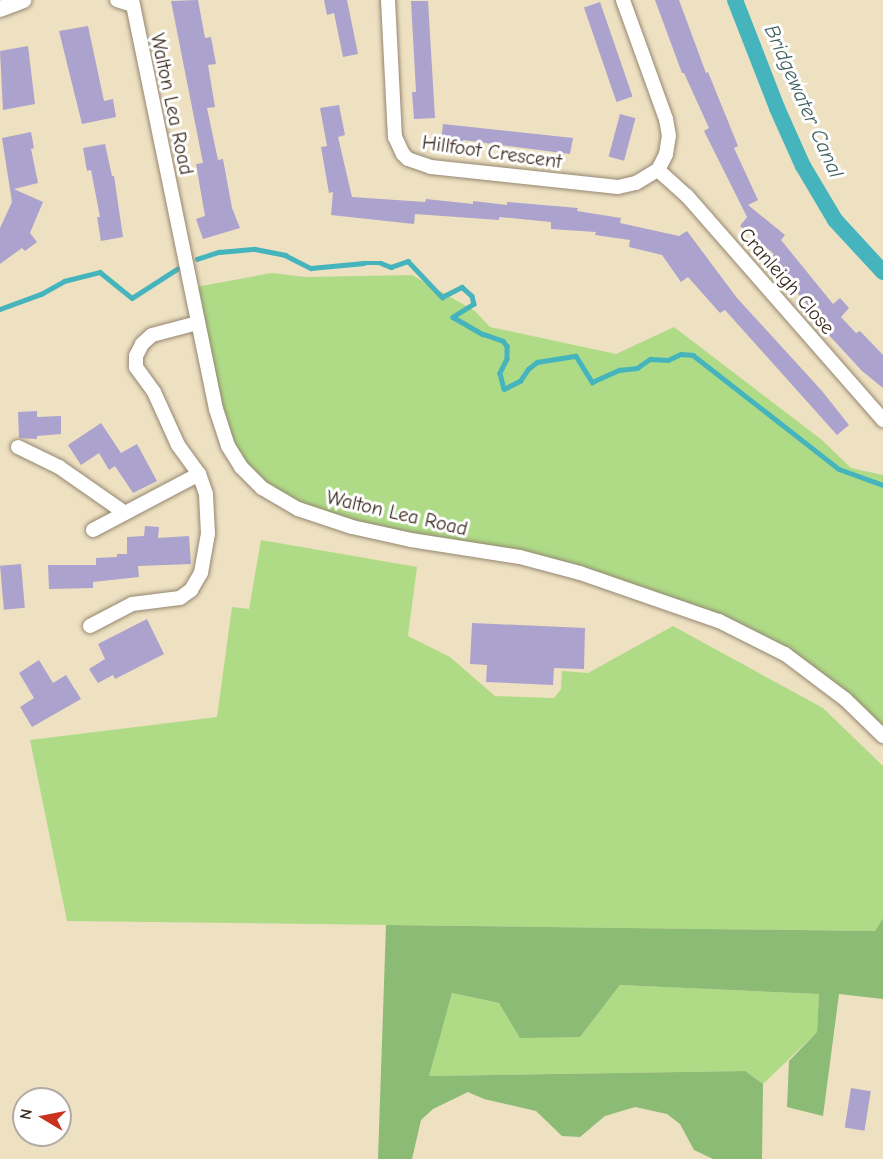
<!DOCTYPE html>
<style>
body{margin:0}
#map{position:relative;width:883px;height:1159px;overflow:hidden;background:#eee1c2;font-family:"Comic Neue",sans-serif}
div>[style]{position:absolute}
.green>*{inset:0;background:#afdb87}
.forest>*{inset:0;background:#8bbb74}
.stream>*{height:4.5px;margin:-2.25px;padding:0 2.25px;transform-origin:2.25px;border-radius:2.25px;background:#45b4bd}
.canal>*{height:16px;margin:-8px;padding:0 8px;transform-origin:8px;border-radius:8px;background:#45b4bd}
.building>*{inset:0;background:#aba2ce;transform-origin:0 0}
.roads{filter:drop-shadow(0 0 2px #948670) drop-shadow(0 0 2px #948670)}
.minor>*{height:14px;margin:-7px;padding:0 7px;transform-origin:7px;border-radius:7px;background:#fff}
.tertiary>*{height:16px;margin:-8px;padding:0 8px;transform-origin:8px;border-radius:8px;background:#fff}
span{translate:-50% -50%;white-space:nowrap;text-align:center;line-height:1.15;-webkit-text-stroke:6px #fff;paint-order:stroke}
.street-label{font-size:20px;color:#3b2a1e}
.water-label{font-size:21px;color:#3f615e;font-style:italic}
.north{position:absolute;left:12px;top:1087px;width:60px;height:60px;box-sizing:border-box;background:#fff;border:2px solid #b1aaa5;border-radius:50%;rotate:280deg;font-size:16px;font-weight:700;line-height:24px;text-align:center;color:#3b2a1e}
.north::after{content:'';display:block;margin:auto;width:21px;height:27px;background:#c8321e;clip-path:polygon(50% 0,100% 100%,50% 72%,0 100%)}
</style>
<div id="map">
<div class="green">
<div style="clip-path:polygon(272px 273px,305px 277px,412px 275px,475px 311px,490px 327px,616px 354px,674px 327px,822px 440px,851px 468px,883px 475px,883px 736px,785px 654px,580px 573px,352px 527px,262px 488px,228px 446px,190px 288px)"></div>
<div style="clip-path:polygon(261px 540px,417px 567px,408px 636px,450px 657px,495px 696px,554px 698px,561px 689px,562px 671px,588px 673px,673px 626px,823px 708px,883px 766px,883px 918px,875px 931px,67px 921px,30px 740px,217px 717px,232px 607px,249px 609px)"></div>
<div style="clip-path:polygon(620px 985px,819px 994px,817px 1032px,763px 1084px,744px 1071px,428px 1076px,452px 993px,499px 1003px,580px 1037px)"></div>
</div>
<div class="forest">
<div style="clip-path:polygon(883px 918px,883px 999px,839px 994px,823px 1116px,787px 1107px,789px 1061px,817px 1032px,819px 994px,620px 985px,580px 1037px,520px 1038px,499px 1003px,452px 993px,429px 1076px,745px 1071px,763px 1084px,762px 1159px,713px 1159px,694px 1150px,680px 1124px,667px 1114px,635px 1107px,605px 1116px,580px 1137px,562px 1136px,536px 1111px,484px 1099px,468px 1092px,433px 1109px,421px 1120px,412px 1159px,378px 1159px,386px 925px,875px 931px)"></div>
</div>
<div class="stream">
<div style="left:197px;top:259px;width:23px;rotate:-18deg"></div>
<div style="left:219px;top:252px;width:36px;rotate:-5deg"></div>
<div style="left:255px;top:249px;width:31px;rotate:11deg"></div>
<div style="left:285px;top:255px;width:29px;rotate:27deg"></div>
<div style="left:311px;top:268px;width:53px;rotate:-5.4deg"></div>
<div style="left:364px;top:263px;width:17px"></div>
<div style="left:381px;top:263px;width:11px;rotate:22deg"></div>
<div style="left:391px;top:267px;width:18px;rotate:-19deg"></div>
<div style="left:408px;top:261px;width:50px;rotate:46.6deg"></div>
<div style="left:442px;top:297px;width:22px;rotate:-27deg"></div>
<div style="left:462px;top:287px;width:13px;rotate:42deg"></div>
<div style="left:472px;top:296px;width:8px;rotate:76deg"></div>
<div style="left:474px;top:304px;width:25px;rotate:148deg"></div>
<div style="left:453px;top:317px;width:34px;rotate:30deg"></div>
<div style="left:483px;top:334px;width:21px;rotate:19deg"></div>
<div style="left:503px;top:341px;width:6px;rotate:51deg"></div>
<div style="left:507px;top:346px;width:13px;rotate:90deg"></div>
<div style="left:507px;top:359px;width:16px;rotate:117deg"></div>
<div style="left:500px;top:373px;width:16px;rotate:76deg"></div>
<div style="left:504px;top:389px;width:18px;rotate:-27deg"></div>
<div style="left:520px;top:381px;width:14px;rotate:-56deg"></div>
<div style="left:528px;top:369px;width:11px;rotate:-38deg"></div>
<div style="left:537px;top:362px;width:39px;rotate:-9deg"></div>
<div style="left:576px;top:356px;width:31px;rotate:58deg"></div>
<div style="left:592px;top:382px;width:30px;rotate:-24deg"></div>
<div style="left:619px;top:370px;width:18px;rotate:-6deg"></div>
<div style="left:637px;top:368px;width:16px;rotate:-35deg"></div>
<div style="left:650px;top:359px;width:18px;rotate:3deg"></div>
<div style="left:668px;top:360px;width:14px;rotate:-25deg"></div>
<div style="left:681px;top:354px;width:12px;rotate:5deg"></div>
<div style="left:693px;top:355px;width:185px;rotate:38deg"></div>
<div style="left:839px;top:469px;width:47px;rotate:20deg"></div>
<div style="left:0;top:309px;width:44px;rotate:-20.1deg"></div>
<div style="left:41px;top:294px;width:26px;rotate:-29deg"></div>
<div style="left:64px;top:281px;width:37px;rotate:-14deg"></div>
<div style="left:100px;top:272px;width:41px;rotate:39.1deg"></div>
<div style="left:132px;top:298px;width:54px;rotate:-32.8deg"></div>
</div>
<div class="canal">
<div style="left:735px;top:0;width:116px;rotate:68.7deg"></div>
<div style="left:777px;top:108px;width:64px;rotate:65.9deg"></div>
<div style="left:803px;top:166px;width:63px;rotate:59.3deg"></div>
<div style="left:835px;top:220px;width:71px;rotate:47.3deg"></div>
</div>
<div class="building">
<div style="clip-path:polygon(198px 0,205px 38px,211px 37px,216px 64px,208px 65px,215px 107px,207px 108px,218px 160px,223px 159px,232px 208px,240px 228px,203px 239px,196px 219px,205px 216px,196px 164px,203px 163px,171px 1px)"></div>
<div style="clip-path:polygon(324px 0,347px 0,358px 54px,343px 57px,334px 13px,327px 15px)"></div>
<div style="clip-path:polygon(655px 0,679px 0,706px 73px,708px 72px,738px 146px,734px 148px,758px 200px,748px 205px,785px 235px,781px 240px,833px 304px,840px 298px,849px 308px,841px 317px,856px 333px,860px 331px,883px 355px,883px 388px,862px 371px,815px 320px,818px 318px,769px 258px,774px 254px,740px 226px,747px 217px,704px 131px,709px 128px,684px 73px,682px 73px)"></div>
<div style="clip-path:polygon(411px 1px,428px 1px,435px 118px,414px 119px,412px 92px,416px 92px)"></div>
<div style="left:600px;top:2px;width:100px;height:17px;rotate:71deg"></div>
<div style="clip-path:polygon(88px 26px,104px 101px,113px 99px,116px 117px,82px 124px,59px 31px)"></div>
<div style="clip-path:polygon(28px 46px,35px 104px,3px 110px,0 51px)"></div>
<div style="clip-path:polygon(339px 105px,345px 135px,338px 137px,352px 197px,425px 202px,426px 199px,473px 204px,473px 201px,507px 205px,507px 202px,578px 208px,577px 211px,621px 218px,620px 223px,679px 236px,687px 231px,737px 298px,822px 391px,849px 425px,837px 435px,725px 310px,720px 313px,688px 277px,681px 282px,662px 255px,629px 247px,630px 240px,595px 235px,596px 232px,551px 229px,551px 222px,499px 217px,499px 220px,415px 214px,414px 224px,331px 215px,333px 192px,329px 193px,321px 147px,327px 146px,320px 108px)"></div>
<div style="left:620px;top:114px;width:16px;height:44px;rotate:15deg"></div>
<div style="clip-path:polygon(443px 124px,573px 138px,570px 154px,463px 140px,463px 145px,441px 142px)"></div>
<div style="clip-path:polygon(31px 132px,34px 148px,31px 149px,38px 183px,14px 189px,43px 202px,30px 233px,37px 242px,25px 251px,22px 248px,0 264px,0 228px,12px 202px,2px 138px)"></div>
<div style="clip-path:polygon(105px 144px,112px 176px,114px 176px,123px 237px,101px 241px,97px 217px,100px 217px,91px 170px,87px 171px,83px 148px)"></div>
<div style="clip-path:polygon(37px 411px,37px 417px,61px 416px,61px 434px,37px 436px,37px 439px,19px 438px,18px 412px)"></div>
<div style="clip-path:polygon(101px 423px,121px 453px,137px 444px,157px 481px,133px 493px,115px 466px,109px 470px,99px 453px,81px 465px,68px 445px)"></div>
<div style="clip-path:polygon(145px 526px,159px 527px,158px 538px,189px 536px,191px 564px,138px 566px,139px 577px,93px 582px,93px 588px,49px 589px,48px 565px,96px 565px,96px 558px,117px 557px,117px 554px,127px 554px,127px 537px,144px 536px)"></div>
<div style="left:21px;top:564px;width:44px;height:21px;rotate:85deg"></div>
<div style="clip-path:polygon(147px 619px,164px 654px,115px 679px,113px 675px,98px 683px,89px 669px,105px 659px,98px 644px)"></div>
<div style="clip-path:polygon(472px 623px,585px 628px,584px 669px,554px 668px,553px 685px,486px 682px,487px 665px,470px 664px)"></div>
<div style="clip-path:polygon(39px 660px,53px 683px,66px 675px,81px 699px,32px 727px,20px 707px,34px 698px,19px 673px)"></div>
<div style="left:851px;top:1088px;width:20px;height:40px;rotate:9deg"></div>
</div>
<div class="roads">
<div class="minor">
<div style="left:117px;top:0;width:16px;rotate:18deg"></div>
<div style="left:132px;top:0;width:418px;rotate:78.4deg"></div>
<div style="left:216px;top:409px;width:39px;rotate:72deg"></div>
<div style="left:228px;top:446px;width:25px;rotate:58deg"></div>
<div style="left:241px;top:467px;width:30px;rotate:45deg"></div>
<div style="left:262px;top:488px;width:42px;rotate:30.3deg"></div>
<div style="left:298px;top:509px;width:57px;rotate:18.4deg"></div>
<div style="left:352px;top:527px;width:60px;rotate:12.4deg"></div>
<div style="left:411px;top:540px;width:110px;rotate:8.9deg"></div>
<div style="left:520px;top:557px;width:62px;rotate:14.9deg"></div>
<div style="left:580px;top:573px;width:147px;rotate:19.1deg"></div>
<div style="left:719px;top:621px;width:74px;rotate:26.6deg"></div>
<div style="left:785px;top:654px;width:75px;rotate:36.9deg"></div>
<div style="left:845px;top:699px;width:53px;rotate:44.2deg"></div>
<div style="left:388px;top:0;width:137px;rotate:87.1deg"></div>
<div style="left:395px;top:137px;width:19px;rotate:65deg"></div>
<div style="left:403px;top:154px;width:7px;rotate:45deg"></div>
<div style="left:408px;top:159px;width:24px;rotate:19deg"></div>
<div style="left:431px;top:167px;width:188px;rotate:6.1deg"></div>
<div style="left:618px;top:187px;width:18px;rotate:-13deg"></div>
<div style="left:636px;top:183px;width:26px;rotate:-31deg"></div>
<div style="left:658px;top:170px;width:18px;rotate:-63deg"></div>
<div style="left:666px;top:154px;width:18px;rotate:-81deg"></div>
<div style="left:669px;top:136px;width:17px;rotate:-100deg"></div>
<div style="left:666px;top:119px;width:127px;rotate:-109.9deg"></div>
<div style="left:658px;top:170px;width:39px;rotate:42deg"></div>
<div style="left:687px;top:196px;width:298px;rotate:48.8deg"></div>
<div style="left:18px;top:447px;width:46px;rotate:26deg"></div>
<div style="left:59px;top:467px;width:80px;rotate:34.9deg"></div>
<div style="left:93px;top:530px;width:120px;rotate:-27.8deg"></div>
<div style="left:90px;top:626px;width:47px;rotate:-27.6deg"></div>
<div style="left:132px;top:604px;width:48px;rotate:-7.1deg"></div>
<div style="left:180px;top:598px;width:14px;rotate:-36deg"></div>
<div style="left:191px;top:590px;width:20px;rotate:-60deg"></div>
<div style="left:201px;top:573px;width:40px;rotate:-80deg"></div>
<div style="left:208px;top:534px;width:40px;rotate:-92.9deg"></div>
<div style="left:206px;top:494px;width:21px;rotate:-109deg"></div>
<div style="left:199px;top:474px;width:36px;rotate:-126deg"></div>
<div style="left:178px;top:445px;width:58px;rotate:-114.4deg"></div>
<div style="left:154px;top:392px;width:31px;rotate:-126deg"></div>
<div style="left:136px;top:367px;width:11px;rotate:-90deg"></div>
<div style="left:136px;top:356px;width:13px;rotate:-63deg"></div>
<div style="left:142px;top:344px;width:13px;rotate:-42deg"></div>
<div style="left:152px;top:335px;width:47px;rotate:-14.9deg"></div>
</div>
<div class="tertiary">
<div style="left:0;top:9px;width:25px;rotate:-21deg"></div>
</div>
</div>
<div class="street-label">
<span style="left:172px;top:104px;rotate:78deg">Walton Lea Road</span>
<span style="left:492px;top:152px;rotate:8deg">Hillfoot Crescent</span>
<span style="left:787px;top:281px;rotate:49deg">Cranleigh Close</span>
<span style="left:397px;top:513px;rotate:13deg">Walton Lea Road</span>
</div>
<div class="water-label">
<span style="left:804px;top:101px;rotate:66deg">Bridgewater Canal</span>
</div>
<div class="north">N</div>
</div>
